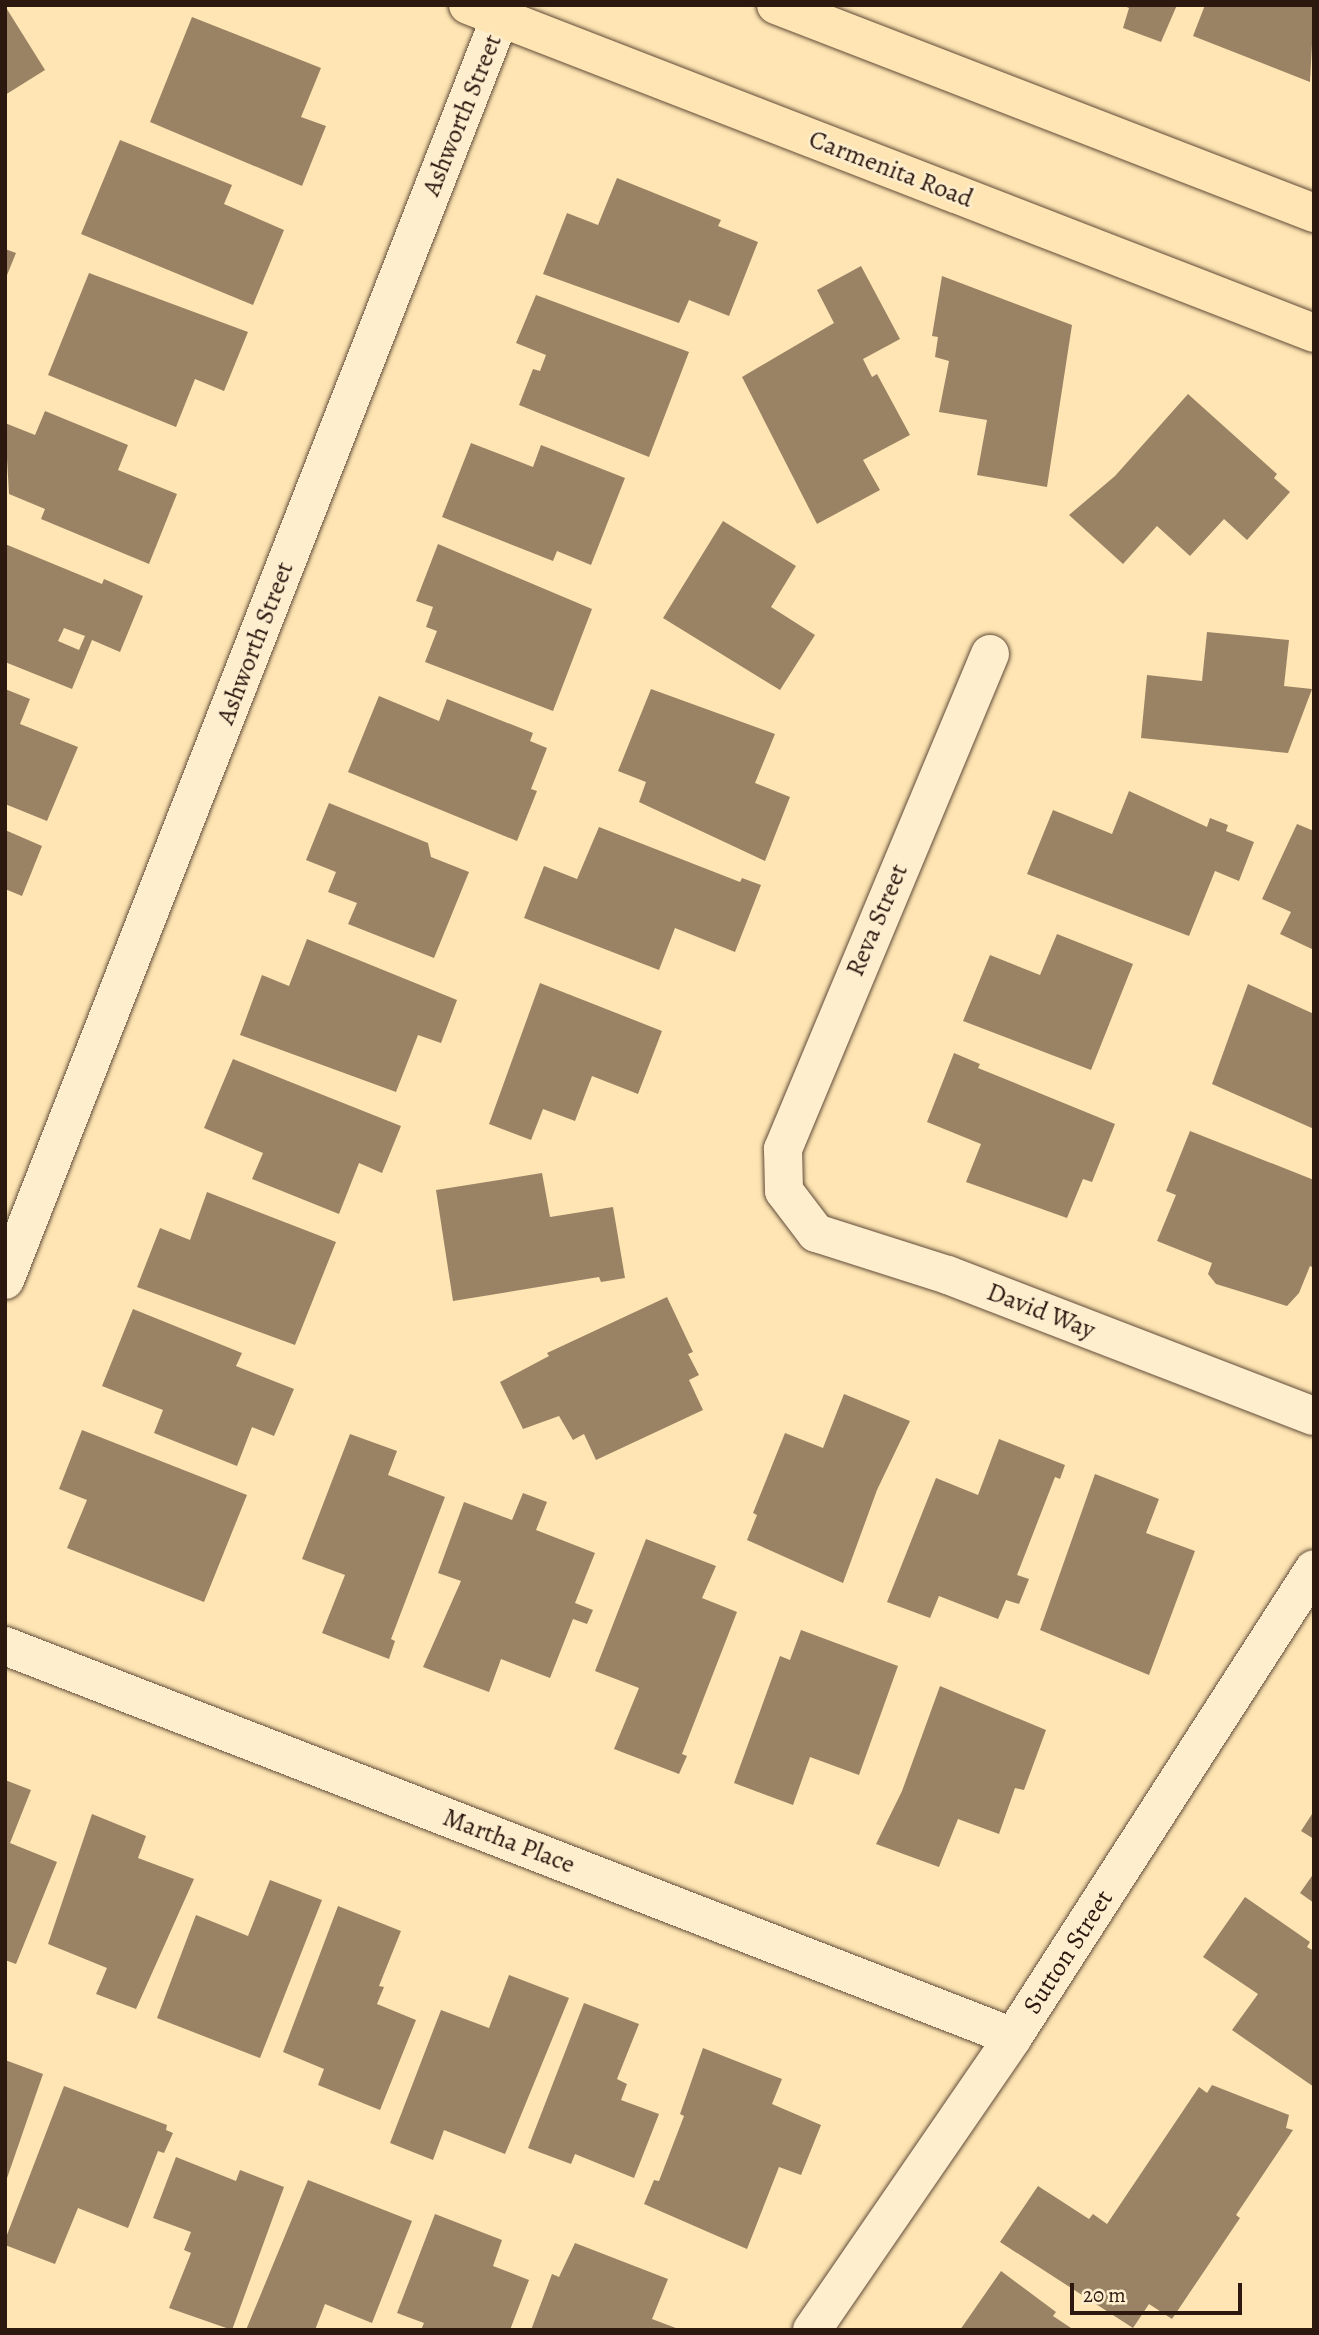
<!DOCTYPE html>
<style>
body{margin:0}
#map{position:relative;width:1319px;height:2335px;overflow:hidden;background:#fee5b3;font-family:Alegreya,serif}
div>[style]{position:absolute}
.building>*{inset:0;background:#9a8365}
.roads{filter:drop-shadow(0 0 2px #614b39) drop-shadow(0 0 2px #614b39)}
.minor>*{height:38px;margin:-19px;padding:0 19px;transform-origin:19px;border-radius:19px;background:#feeece}
.major>*{height:38px;margin:-19px;padding:0 19px;transform-origin:19px;border-radius:19px;background:#fee5b3}
span{translate:-50% -50%;white-space:nowrap;text-align:center;line-height:1.15;-webkit-text-stroke:5px #feeece;paint-order:stroke}
.street-label{font-size:26px;color:#2d1810}
.frame{position:absolute;inset:0;border:7px solid #2d1810;pointer-events:none}
.scale{position:absolute;left:1070px;top:2283px;width:172px;height:32px;box-sizing:border-box;border:4px solid #2d1810;border-top:0;padding-left:9px;font-size:21px;line-height:24px;white-space:nowrap;color:#2d1810;-webkit-text-stroke:5px #feeece;paint-order:stroke}
</style>
<div id="map">
<div class="building">
<div style="clip-path:polygon(1122px 5px,1177px 5px,1161px 42px,1123px 28px,1129px 8px)"></div>
<div style="clip-path:polygon(1205px 5px,1314px 5px,1310px 82px,1193px 36px)"></div>
<div style="clip-path:polygon(5px 6px,45px 70px,5px 95px)"></div>
<div style="clip-path:polygon(192px 17px,321px 68px,301px 117px,326px 126px,302px 186px,150px 122px)"></div>
<div style="clip-path:polygon(120px 140px,232px 185px,224px 204px,284px 230px,253px 305px,81px 234px)"></div>
<div style="clip-path:polygon(617px 178px,721px 220px,718px 226px,758px 242px,729px 316px,689px 300px,679px 323px,543px 274px,567px 213px,598px 225px)"></div>
<div style="clip-path:polygon(5px 249px,16px 253px,5px 280px)"></div>
<div style="clip-path:polygon(861px 266px,900px 339px,863px 359px,872px 377px,877px 374px,910px 435px,863px 460px,880px 490px,817px 524px,742px 377px,834px 323px,817px 290px)"></div>
<div style="clip-path:polygon(89px 273px,248px 332px,224px 391px,195px 379px,176px 427px,48px 375px)"></div>
<div style="clip-path:polygon(942px 276px,1072px 325px,1047px 487px,977px 475px,987px 420px,939px 412px,949px 361px,935px 357px,938px 337px,932px 336px)"></div>
<div style="clip-path:polygon(536px 295px,689px 352px,649px 457px,519px 405px,533px 369px,540px 371px,546px 355px,516px 343px)"></div>
<div style="clip-path:polygon(1188px 394px,1277px 474px,1274px 478px,1290px 492px,1247px 540px,1224px 519px,1190px 556px,1157px 526px,1123px 564px,1069px 515px,1115px 476px)"></div>
<div style="clip-path:polygon(45px 411px,128px 445px,118px 470px,177px 494px,149px 564px,41px 519px,45px 509px,9px 494px,5px 423px,35px 435px)"></div>
<div style="clip-path:polygon(471px 443px,533px 467px,541px 445px,625px 478px,591px 565px,557px 551px,553px 561px,442px 517px)"></div>
<div style="clip-path:polygon(723px 521px,796px 566px,771px 607px,815px 635px,780px 690px,663px 618px)"></div>
<div style="clip-path:polygon(evenodd,5px 544px,102px 584px,104px 579px,143px 596px,120px 652px,92px 640px,72px 689px,5px 662px,5px 544px,64px 628px,85px 636px,79px 650px,58px 641px,64px 628px)"></div>
<div style="clip-path:polygon(438px 544px,592px 609px,553px 711px,425px 662px,437px 631px,426px 627px,433px 607px,416px 601px)"></div>
<div style="clip-path:polygon(1207px 632px,1289px 640px,1284px 686px,1312px 689px,1288px 753px,1141px 738px,1147px 675px,1202px 681px)"></div>
<div style="clip-path:polygon(5px 689px,30px 699px,20px 724px,78px 747px,47px 821px,5px 804px)"></div>
<div style="clip-path:polygon(651px 689px,775px 734px,755px 783px,790px 797px,765px 861px,639px 802px,646px 782px,618px 771px)"></div>
<div style="clip-path:polygon(379px 696px,439px 721px,447px 699px,533px 733px,530px 741px,547px 748px,531px 789px,537px 791px,517px 841px,348px 772px)"></div>
<div style="clip-path:polygon(1129px 791px,1207px 827px,1210px 818px,1228px 825px,1226px 831px,1254px 842px,1239px 881px,1215px 871px,1189px 936px,1027px 874px,1053px 810px,1112px 834px)"></div>
<div style="clip-path:polygon(329px 803px,428px 843px,431px 857px,469px 872px,434px 958px,348px 924px,357px 903px,328px 892px,336px 872px,306px 860px)"></div>
<div style="clip-path:polygon(1297px 824px,1314px 831px,1314px 950px,1280px 934px,1291px 912px,1262px 899px)"></div>
<div style="clip-path:polygon(599px 827px,740px 882px,742px 878px,761px 885px,735px 952px,675px 928px,659px 970px,524px 918px,544px 866px,577px 879px)"></div>
<div style="clip-path:polygon(5px 830px,42px 846px,22px 896px,5px 889px)"></div>
<div style="clip-path:polygon(1057px 934px,1133px 964px,1091px 1070px,963px 1021px,990px 955px,1040px 975px)"></div>
<div style="clip-path:polygon(307px 939px,457px 1000px,441px 1043px,418px 1035px,396px 1092px,240px 1035px,262px 975px,289px 986px)"></div>
<div style="clip-path:polygon(540px 983px,662px 1031px,638px 1094px,592px 1076px,575px 1121px,543px 1109px,531px 1140px,489px 1124px)"></div>
<div style="clip-path:polygon(1248px 984px,1314px 1014px,1314px 1129px,1212px 1084px)"></div>
<div style="clip-path:polygon(954px 1053px,980px 1064px,978px 1068px,1115px 1124px,1092px 1182px,1083px 1179px,1067px 1218px,966px 1182px,981px 1144px,927px 1122px)"></div>
<div style="clip-path:polygon(233px 1059px,401px 1126px,382px 1173px,359px 1163px,339px 1214px,252px 1179px,263px 1153px,204px 1128px)"></div>
<div style="clip-path:polygon(1190px 1131px,1314px 1180px,1314px 1268px,1310px 1266px,1299px 1293px,1287px 1306px,1216px 1284px,1208px 1274px,1212px 1263px,1157px 1241px,1176px 1195px,1166px 1191px)"></div>
<div style="clip-path:polygon(542px 1173px,550px 1217px,613px 1207px,625px 1278px,601px 1282px,599px 1277px,453px 1301px,436px 1190px)"></div>
<div style="clip-path:polygon(207px 1192px,336px 1242px,295px 1345px,137px 1287px,160px 1228px,190px 1240px)"></div>
<div style="clip-path:polygon(667px 1297px,693px 1352px,688px 1354px,699px 1375px,689px 1380px,703px 1410px,596px 1460px,584px 1434px,573px 1440px,559px 1416px,523px 1429px,500px 1382px,549px 1356px,547px 1353px)"></div>
<div style="clip-path:polygon(133px 1309px,242px 1353px,236px 1366px,294px 1389px,274px 1436px,252px 1427px,237px 1466px,154px 1433px,163px 1410px,102px 1386px)"></div>
<div style="clip-path:polygon(844px 1394px,910px 1421px,877px 1490px,843px 1583px,747px 1540px,757px 1515px,753px 1513px,785px 1433px,823px 1448px)"></div>
<div style="clip-path:polygon(82px 1430px,247px 1495px,204px 1602px,67px 1548px,87px 1500px,59px 1489px)"></div>
<div style="clip-path:polygon(350px 1434px,397px 1451px,388px 1475px,445px 1497px,391px 1639px,395px 1641px,389px 1659px,322px 1633px,345px 1575px,302px 1559px)"></div>
<div style="clip-path:polygon(999px 1439px,1065px 1465px,1060px 1479px,1055px 1477px,1017px 1575px,1029px 1579px,1019px 1604px,1006px 1600px,998px 1619px,939px 1596px,930px 1618px,887px 1602px,936px 1478px,978px 1495px)"></div>
<div style="clip-path:polygon(1095px 1474px,1159px 1499px,1146px 1533px,1195px 1551px,1149px 1675px,1040px 1630px)"></div>
<div style="clip-path:polygon(523px 1493px,547px 1502px,536px 1530px,595px 1553px,575px 1603px,593px 1610px,587px 1624px,573px 1619px,550px 1678px,501px 1659px,489px 1692px,423px 1667px,461px 1581px,438px 1573px,464px 1502px,512px 1520px)"></div>
<div style="clip-path:polygon(646px 1539px,716px 1566px,702px 1598px,737px 1612px,682px 1754px,687px 1756px,679px 1774px,614px 1749px,639px 1688px,595px 1671px)"></div>
<div style="clip-path:polygon(801px 1630px,898px 1666px,859px 1775px,810px 1757px,793px 1805px,734px 1783px,780px 1656px,790px 1660px)"></div>
<div style="clip-path:polygon(940px 1686px,1046px 1730px,1024px 1790px,1015px 1788px,999px 1834px,958px 1819px,939px 1867px,876px 1844px,902px 1791px)"></div>
<div style="clip-path:polygon(5px 1780px,31px 1790px,10px 1843px,57px 1862px,16px 1964px,5px 1960px)"></div>
<div style="clip-path:polygon(1314px 1811px,1314px 1839px,1301px 1831px)"></div>
<div style="clip-path:polygon(92px 1814px,146px 1836px,138px 1858px,194px 1879px,136px 2009px,96px 1994px,107px 1968px,48px 1944px)"></div>
<div style="clip-path:polygon(1314px 1873px,1314px 1903px,1300px 1893px)"></div>
<div style="clip-path:polygon(270px 1880px,322px 1900px,260px 2058px,157px 2018px,196px 1915px,248px 1936px)"></div>
<div style="clip-path:polygon(1245px 1897px,1310px 1942px,1307px 1947px,1314px 1951px,1314px 2087px,1232px 2030px,1258px 1994px,1203px 1957px)"></div>
<div style="clip-path:polygon(338px 1906px,401px 1931px,379px 1986px,384px 1987px,377px 2004px,416px 2020px,380px 2110px,318px 2085px,324px 2069px,283px 2052px)"></div>
<div style="clip-path:polygon(509px 1975px,569px 1998px,505px 2154px,444px 2130px,433px 2160px,390px 2143px,441px 2010px,489px 2028px)"></div>
<div style="clip-path:polygon(584px 2003px,639px 2024px,617px 2079px,627px 2084px,621px 2100px,659px 2114px,634px 2178px,575px 2154px,571px 2164px,528px 2148px)"></div>
<div style="clip-path:polygon(703px 2048px,782px 2079px,772px 2104px,821px 2125px,801px 2175px,779px 2167px,747px 2249px,644px 2204px,654px 2180px,659px 2181px,684px 2116px,680px 2114px)"></div>
<div style="clip-path:polygon(5px 2060px,43px 2074px,5px 2184px)"></div>
<div style="clip-path:polygon(1212px 2085px,1289px 2115px,1286px 2128px,1293px 2130px,1236px 2215px,1240px 2218px,1172px 2319px,1149px 2304px,1133px 2328px,1000px 2242px,1038px 2186px,1089px 2219px,1093px 2214px,1107px 2224px,1199px 2087px,1207px 2093px)"></div>
<div style="clip-path:polygon(64px 2086px,167px 2125px,166px 2130px,173px 2133px,164px 2153px,158px 2151px,128px 2228px,78px 2208px,55px 2264px,5px 2245px,5px 2240px)"></div>
<div style="clip-path:polygon(176px 2157px,236px 2181px,240px 2170px,284px 2187px,232px 2330px,169px 2308px,191px 2253px,184px 2250px,191px 2232px,153px 2218px)"></div>
<div style="clip-path:polygon(308px 2180px,412px 2221px,372px 2323px,325px 2304px,315px 2330px,246px 2330px)"></div>
<div style="clip-path:polygon(435px 2214px,502px 2240px,493px 2266px,529px 2280px,510px 2330px,421px 2330px,424px 2323px,397px 2313px)"></div>
<div style="clip-path:polygon(575px 2243px,668px 2279px,652px 2319px,681px 2330px,531px 2330px,552px 2274px,559px 2277px)"></div>
<div style="clip-path:polygon(1001px 2271px,1056px 2312px,1053px 2316px,1074px 2330px,960px 2330px)"></div>
</div>
<div class="roads">
<div class="minor">
<div style="left:990px;top:654px;width:537px;rotate:112.69deg"></div>
<div style="left:783px;top:1149px;width:42px;rotate:88.6deg"></div>
<div style="left:784px;top:1191px;width:53px;rotate:52.7deg"></div>
<div style="left:816px;top:1233px;width:139px;rotate:17.7deg"></div>
<div style="left:948px;top:1275px;width:392px;rotate:21.1deg"></div>
<div style="left:5px;top:1280px;width:1370px;rotate:-68.59deg"></div>
<div style="left:5px;top:1646px;width:1081px;rotate:21.2deg"></div>
<div style="left:812px;top:2330px;width:355px;rotate:-55.5deg"></div>
<div style="left:1013px;top:2037px;width:556px;rotate:-57.25deg"></div>
</div>
<div class="major">
<div style="left:468px;top:5px;width:907px;rotate:21.19deg"></div>
<div style="left:776px;top:5px;width:577px;rotate:21.14deg"></div>
</div>
</div>
<div class="street-label">
<span style="left:462px;top:115px;rotate:-68deg">Ashworth Street</span>
<span style="left:891px;top:169px;rotate:21deg">Carmenita Road</span>
<span style="left:255px;top:643px;rotate:-69deg">Ashworth Street</span>
<span style="left:877px;top:920px;rotate:-67deg">Reva Street</span>
<span style="left:1041px;top:1311px;rotate:21deg">David Way</span>
<span style="left:509px;top:1841px;rotate:21deg">Martha Place</span>
<span style="left:1068px;top:1952px;rotate:-57deg">Sutton Street</span>
</div>
<div class="frame"></div>
<div class="scale">20 m</div>
</div>
